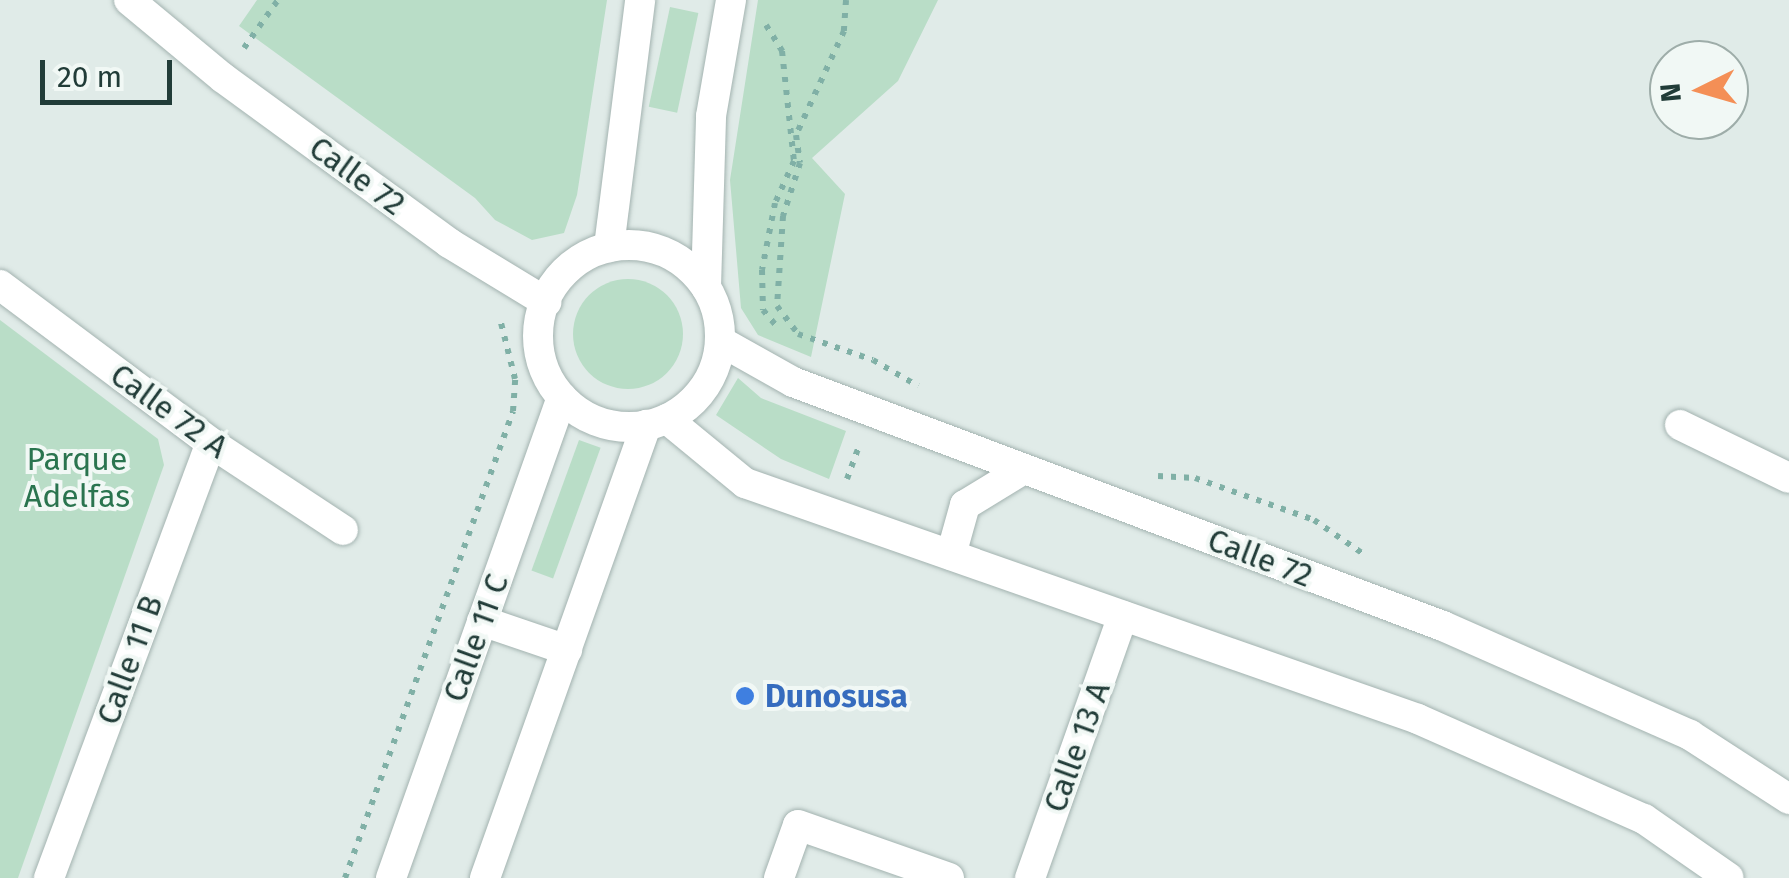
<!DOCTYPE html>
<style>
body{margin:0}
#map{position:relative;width:1789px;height:878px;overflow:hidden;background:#e0ebe8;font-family:"Fira Sans",sans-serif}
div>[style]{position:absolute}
.green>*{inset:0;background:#b9ddc7;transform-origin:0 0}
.round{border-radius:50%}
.path>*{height:6px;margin-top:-3px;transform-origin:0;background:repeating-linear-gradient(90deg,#80b0a6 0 5px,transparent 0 13px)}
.roads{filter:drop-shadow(0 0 2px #a3b3b0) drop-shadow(0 0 2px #a3b3b0)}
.street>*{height:30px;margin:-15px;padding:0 15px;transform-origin:15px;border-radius:15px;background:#fff}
.secondary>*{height:30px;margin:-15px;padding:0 15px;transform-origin:15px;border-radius:15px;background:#fff}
.secondary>.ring{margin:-15px;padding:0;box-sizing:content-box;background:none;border:30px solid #fff;border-radius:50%}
.dots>*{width:28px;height:28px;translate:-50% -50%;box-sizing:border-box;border:5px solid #f1f8f5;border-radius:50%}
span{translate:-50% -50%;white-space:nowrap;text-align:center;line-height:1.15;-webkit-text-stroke:8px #f1f8f5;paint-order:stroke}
.street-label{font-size:32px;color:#213c38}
.park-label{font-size:32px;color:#2a744f}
.shop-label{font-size:32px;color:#366cbe;font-weight:700}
.left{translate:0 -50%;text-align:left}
.north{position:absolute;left:1649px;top:40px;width:100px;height:100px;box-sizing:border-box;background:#f1f8f5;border:2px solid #9eada9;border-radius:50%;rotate:265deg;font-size:28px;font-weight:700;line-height:40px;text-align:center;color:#213c38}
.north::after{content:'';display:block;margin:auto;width:35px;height:45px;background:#f48f56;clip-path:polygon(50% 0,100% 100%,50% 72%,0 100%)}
.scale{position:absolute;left:40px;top:60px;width:132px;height:45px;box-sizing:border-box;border:5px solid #213c38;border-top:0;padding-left:12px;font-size:30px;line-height:35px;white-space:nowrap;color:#213c38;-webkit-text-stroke:8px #f1f8f5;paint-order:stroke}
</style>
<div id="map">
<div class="green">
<div style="clip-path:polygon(257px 0,607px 0,577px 195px,564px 233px,532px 240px,495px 220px,475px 198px,239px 26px)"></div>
<div style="clip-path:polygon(758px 0,938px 0,898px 81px,812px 158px,845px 194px,811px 357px,758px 335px,741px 308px,730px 180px)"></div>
<div style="left:670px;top:7px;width:29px;height:102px;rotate:12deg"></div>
<div class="round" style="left:573px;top:279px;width:110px;height:110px"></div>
<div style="clip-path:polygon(0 320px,158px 439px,164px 465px,18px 878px,0 878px)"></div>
<div style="clip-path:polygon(738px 378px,761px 398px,846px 431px,829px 479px,781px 459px,716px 415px)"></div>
<div style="left:579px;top:440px;width:23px;height:139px;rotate:20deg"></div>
</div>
<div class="path">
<div style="left:846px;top:0;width:31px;rotate:94deg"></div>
<div style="left:844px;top:31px;width:115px;rotate:114.8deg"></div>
<div style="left:796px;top:135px;width:28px;rotate:82deg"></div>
<div style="left:800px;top:163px;width:56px;rotate:107.8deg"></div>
<div style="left:783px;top:216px;width:90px;rotate:93.8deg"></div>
<div style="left:777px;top:306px;width:35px;rotate:53deg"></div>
<div style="left:798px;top:334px;width:79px;rotate:19.1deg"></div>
<div style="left:873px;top:360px;width:52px;rotate:30deg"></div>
<div style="left:766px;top:25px;width:31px;rotate:58deg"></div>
<div style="left:782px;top:51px;width:111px;rotate:83.8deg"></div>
<div style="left:794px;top:161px;width:46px;rotate:114.3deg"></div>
<div style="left:775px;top:203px;width:68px;rotate:101deg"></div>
<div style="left:762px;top:270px;width:40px;rotate:88.6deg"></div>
<div style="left:763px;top:310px;width:25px;rotate:50deg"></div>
<div style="left:244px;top:48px;width:59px;rotate:-54.7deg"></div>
<div style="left:1158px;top:476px;width:37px;rotate:3deg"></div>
<div style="left:1195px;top:478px;width:126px;rotate:19.4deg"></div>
<div style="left:1314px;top:520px;width:58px;rotate:34.5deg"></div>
<div style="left:847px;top:479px;width:37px;rotate:-70deg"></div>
<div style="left:345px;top:878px;width:496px;rotate:-70.2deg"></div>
<div style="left:513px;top:411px;width:32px;rotate:-86deg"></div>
<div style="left:515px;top:379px;width:62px;rotate:-104deg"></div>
</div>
<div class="roads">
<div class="street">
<div style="left:129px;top:0;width:122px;rotate:39.7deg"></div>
<div style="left:223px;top:78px;width:280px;rotate:36.1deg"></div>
<div style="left:449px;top:243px;width:114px;rotate:31.3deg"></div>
<div style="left:0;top:285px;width:264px;rotate:36.8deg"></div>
<div style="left:211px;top:443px;width:158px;rotate:33.4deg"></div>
<div style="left:1680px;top:425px;width:121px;rotate:25.9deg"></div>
<div style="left:49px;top:878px;width:464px;rotate:-69.6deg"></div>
<div style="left:779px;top:878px;width:56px;rotate:-70.3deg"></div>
<div style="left:798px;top:825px;width:160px;rotate:19.3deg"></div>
<div style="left:1030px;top:878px;width:278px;rotate:-70.5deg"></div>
</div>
<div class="secondary">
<div class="ring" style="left:538px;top:245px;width:152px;height:152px"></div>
<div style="left:609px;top:247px;width:249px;rotate:-82.8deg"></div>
<div style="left:706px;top:287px;width:171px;rotate:-88.3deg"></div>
<div style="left:711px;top:116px;width:118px;rotate:-80.2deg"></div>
<div style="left:720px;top:341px;width:84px;rotate:29.3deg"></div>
<div style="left:793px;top:382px;width:694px;rotate:20.58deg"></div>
<div style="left:1443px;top:626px;width:270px;rotate:23.8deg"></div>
<div style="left:1690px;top:735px;width:118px;rotate:32.9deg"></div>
<div style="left:667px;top:419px;width:101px;rotate:39.4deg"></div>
<div style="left:745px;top:483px;width:713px;rotate:19.32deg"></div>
<div style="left:1418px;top:719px;width:247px;rotate:23.9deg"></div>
<div style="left:1644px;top:819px;width:103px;rotate:34.8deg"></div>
<div style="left:951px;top:555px;width:52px;rotate:-74.4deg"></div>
<div style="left:965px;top:505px;width:69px;rotate:-31.4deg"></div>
<div style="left:482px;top:621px;width:90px;rotate:18.8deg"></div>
<div style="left:391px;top:878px;width:510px;rotate:-70.43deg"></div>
<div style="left:485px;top:878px;width:481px;rotate:-70.4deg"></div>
</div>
</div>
<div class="dots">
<div style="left:745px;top:696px;background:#3f7fe0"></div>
</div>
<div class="street-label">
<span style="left:357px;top:176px;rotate:36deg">Calle 72</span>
<span style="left:169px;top:411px;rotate:36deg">Calle 72 A</span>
<span style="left:1260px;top:558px;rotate:21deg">Calle 72</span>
<span style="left:476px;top:638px;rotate:-70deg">Calle 11 C</span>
<span style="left:130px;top:660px;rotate:-70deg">Calle 11 B</span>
<span style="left:1077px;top:747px;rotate:-70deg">Calle 13 A</span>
</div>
<div class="park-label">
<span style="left:77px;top:478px">Parque<br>Adelfas</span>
</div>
<div class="shop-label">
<span class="left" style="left:765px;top:696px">Dunosusa</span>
</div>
<div class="north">N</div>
<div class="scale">20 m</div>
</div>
